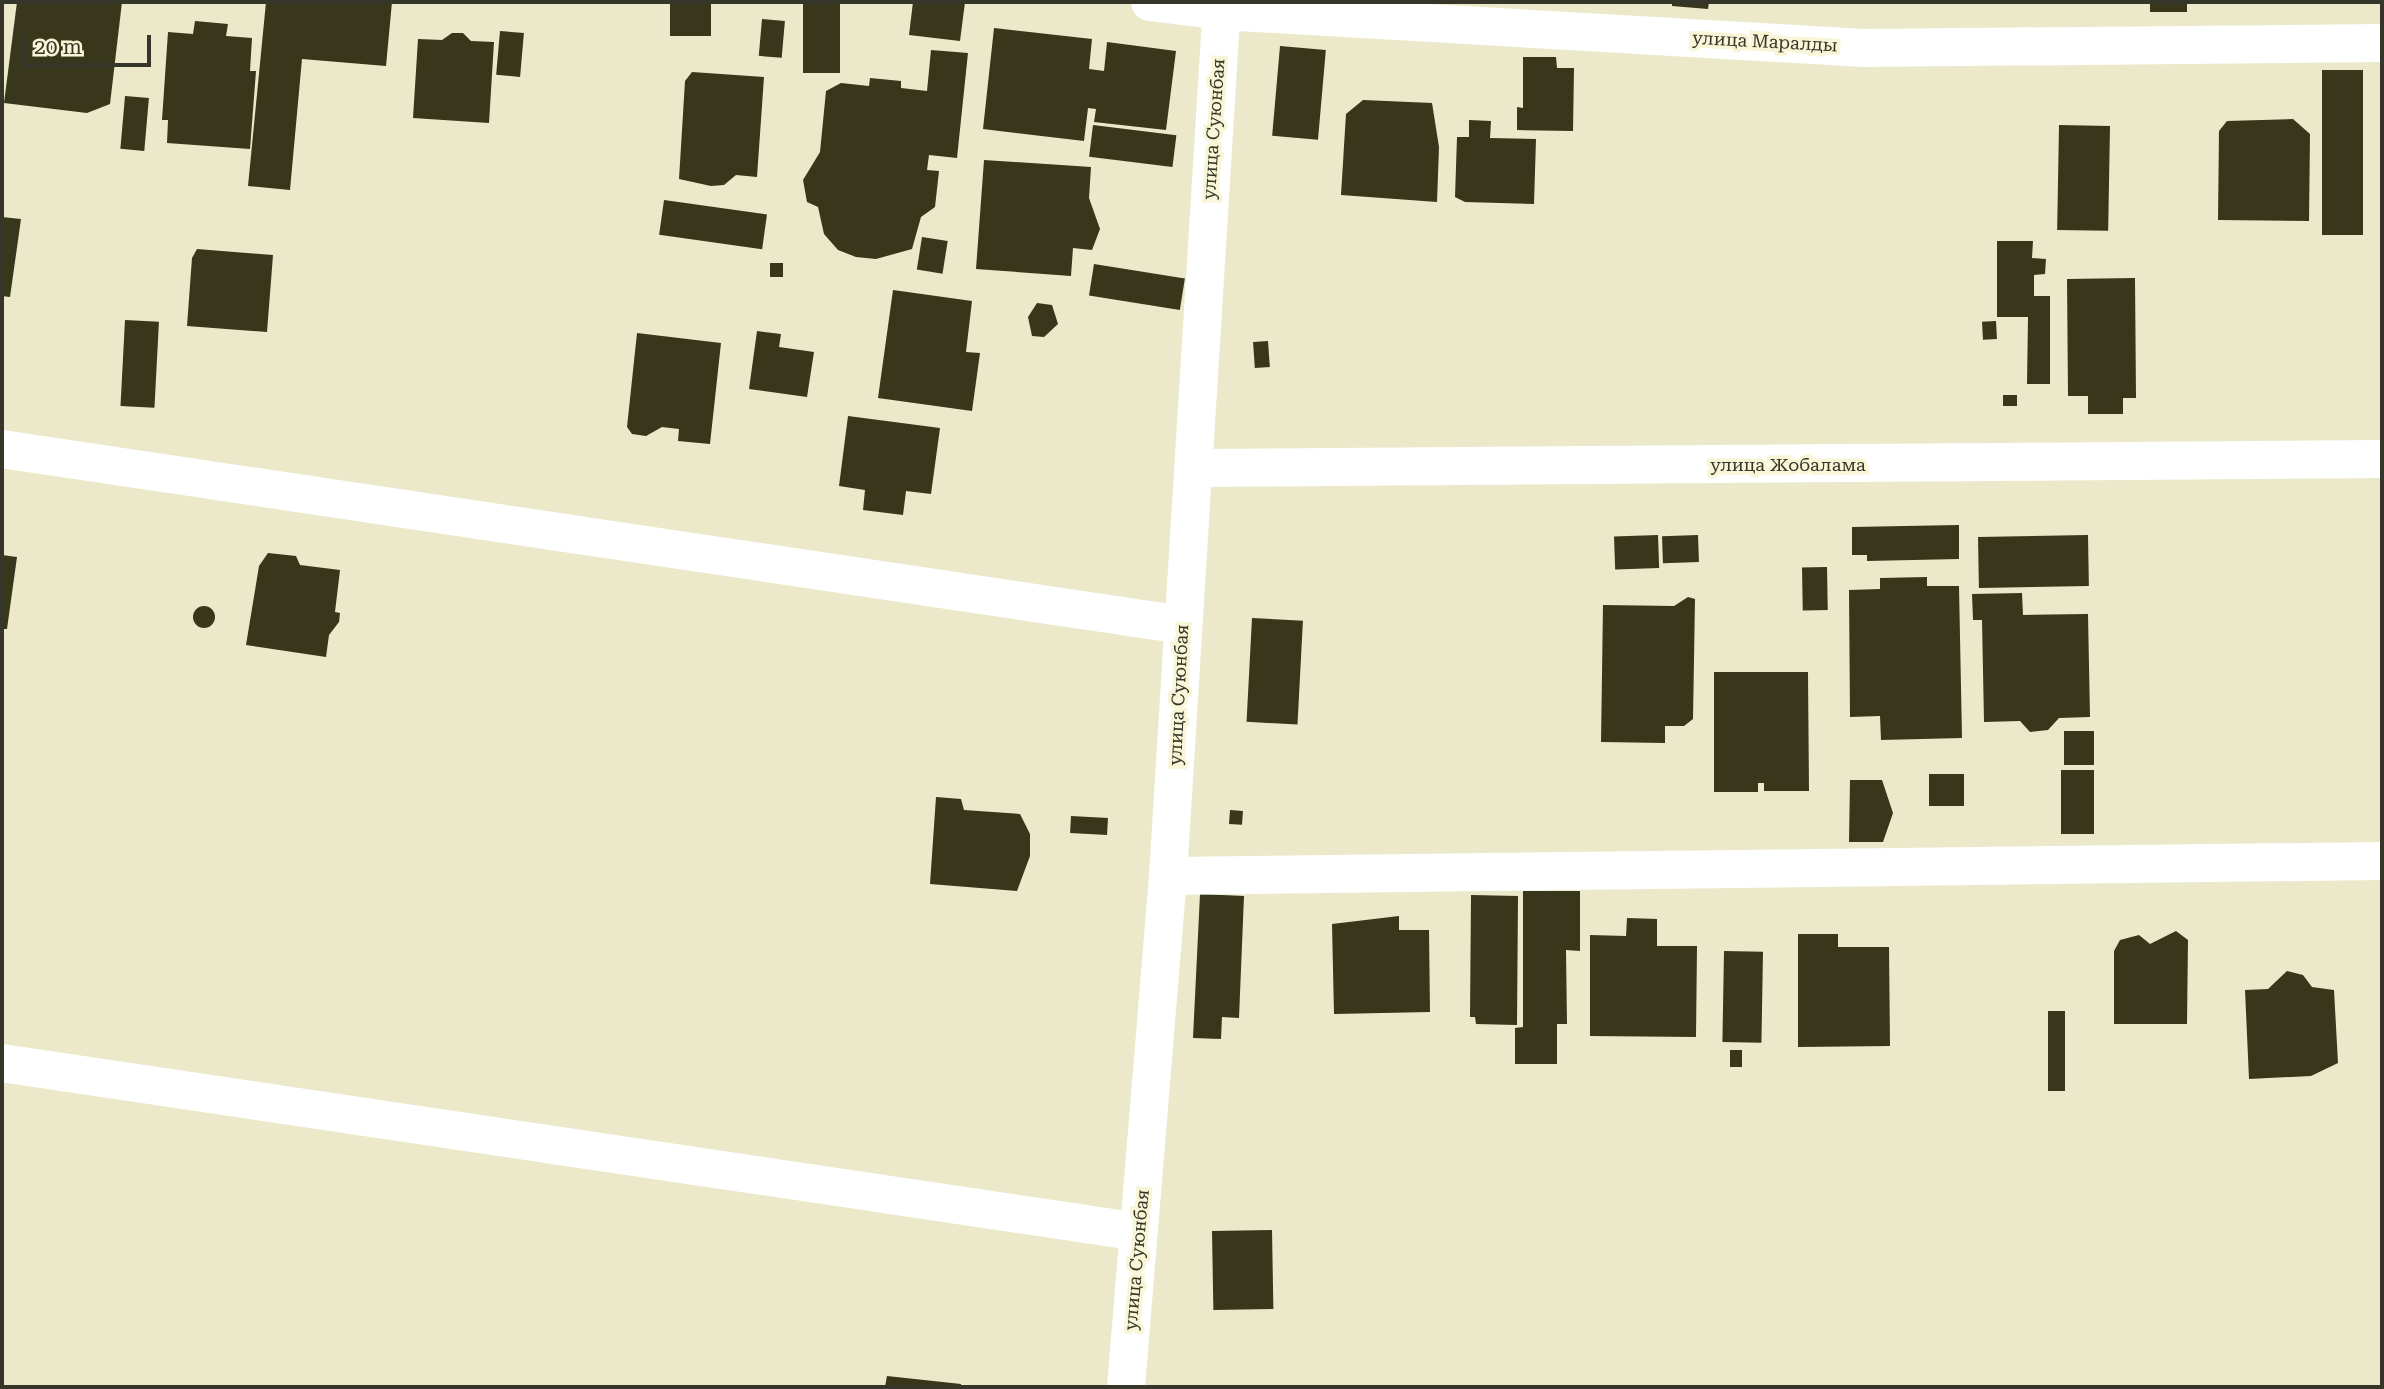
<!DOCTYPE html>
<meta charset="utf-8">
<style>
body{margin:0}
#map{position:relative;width:2384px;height:1389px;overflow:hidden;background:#ebe9c9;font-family:"Roboto Serif",serif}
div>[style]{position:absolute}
.building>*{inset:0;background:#38361b;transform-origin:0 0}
.round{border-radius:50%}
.street>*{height:38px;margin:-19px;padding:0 19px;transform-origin:19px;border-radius:19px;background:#fff}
.secondary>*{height:38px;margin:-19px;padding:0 19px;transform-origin:19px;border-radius:19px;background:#fff}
span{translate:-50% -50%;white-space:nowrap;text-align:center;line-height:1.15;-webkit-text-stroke:7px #f8f6d6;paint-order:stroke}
.street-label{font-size:18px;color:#363529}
.frame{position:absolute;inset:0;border:4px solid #363529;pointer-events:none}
.scale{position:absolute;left:21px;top:35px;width:130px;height:32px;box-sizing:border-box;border:4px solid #363529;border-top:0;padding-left:9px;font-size:21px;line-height:24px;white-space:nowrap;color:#363529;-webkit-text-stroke:5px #f8f6d6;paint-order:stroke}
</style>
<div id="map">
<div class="building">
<div style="clip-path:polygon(17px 2px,122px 2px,110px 104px,87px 113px,4px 103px)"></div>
<div style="clip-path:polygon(266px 2px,392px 2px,386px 66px,302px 59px,290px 190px,248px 186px)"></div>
<div style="left:670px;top:2px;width:41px;height:34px"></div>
<div style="left:803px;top:2px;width:37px;height:71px"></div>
<div style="clip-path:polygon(913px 2px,965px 2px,960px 41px,909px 35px)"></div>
<div style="clip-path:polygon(1672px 2px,1709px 2px,1708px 9px,1672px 6px)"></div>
<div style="left:2150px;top:2px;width:37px;height:10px"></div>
<div style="left:762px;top:19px;width:23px;height:37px;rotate:5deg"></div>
<div style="clip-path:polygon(195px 21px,228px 24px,226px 36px,252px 38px,250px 71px,256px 71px,250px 149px,167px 143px,168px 120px,162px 120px,168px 32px,193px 34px)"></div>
<div style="clip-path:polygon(994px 28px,1092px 39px,1089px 69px,1104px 71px,1107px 42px,1176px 51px,1166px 130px,1094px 122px,1096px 109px,1088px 108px,1084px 141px,983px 129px)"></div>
<div style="left:500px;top:31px;width:24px;height:44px;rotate:5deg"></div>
<div style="clip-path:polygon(452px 33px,463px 33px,471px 41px,494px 42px,489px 123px,413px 118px,418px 39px,442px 40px)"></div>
<div style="left:1280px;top:46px;width:46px;height:90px;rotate:5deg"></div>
<div style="clip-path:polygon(931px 50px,968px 53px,957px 158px,929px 155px,927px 170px,939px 171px,935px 207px,921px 217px,912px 249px,876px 259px,856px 257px,838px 250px,824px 234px,818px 207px,807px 202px,803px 180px,820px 152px,826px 91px,841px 83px,869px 86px,870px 78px,901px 81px,901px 88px,927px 91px)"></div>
<div style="clip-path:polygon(1523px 57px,1556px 57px,1557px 68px,1574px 68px,1573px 131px,1517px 130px,1517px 107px,1523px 108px)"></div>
<div style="left:2322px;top:70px;width:41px;height:165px"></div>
<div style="clip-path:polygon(692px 72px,764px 77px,757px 177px,736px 175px,724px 185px,711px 186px,679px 179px,685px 81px)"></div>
<div style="left:125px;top:96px;width:24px;height:53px;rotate:5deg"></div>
<div style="clip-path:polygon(1363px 100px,1432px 103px,1439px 147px,1437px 202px,1341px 195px,1346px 114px)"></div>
<div style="clip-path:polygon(2293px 119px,2310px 134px,2309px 221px,2218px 220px,2219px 131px,2227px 121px)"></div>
<div style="clip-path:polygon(1469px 120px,1491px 121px,1490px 138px,1536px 139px,1534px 204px,1465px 202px,1455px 197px,1457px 137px,1469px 137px)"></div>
<div style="left:1093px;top:125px;width:84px;height:32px;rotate:7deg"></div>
<div style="left:2059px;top:125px;width:51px;height:105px;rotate:1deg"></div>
<div style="clip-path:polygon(984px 160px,1091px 167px,1089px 198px,1100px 229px,1092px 250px,1073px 248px,1071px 276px,976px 269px)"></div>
<div style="left:664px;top:200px;width:104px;height:35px;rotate:8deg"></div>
<div style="clip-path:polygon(2px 217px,21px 219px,10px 297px,2px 296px)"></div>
<div style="left:922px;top:237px;width:26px;height:33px;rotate:9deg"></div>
<div style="clip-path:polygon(1997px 241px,2033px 241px,2032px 258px,2046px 259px,2045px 274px,2034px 275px,2034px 296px,2050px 296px,2050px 384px,2027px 384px,2028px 317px,1997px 317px)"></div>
<div style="clip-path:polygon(197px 249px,273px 255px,267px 332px,187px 326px,192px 258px)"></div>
<div style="left:770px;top:263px;width:13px;height:14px"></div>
<div style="left:1094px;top:264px;width:92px;height:32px;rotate:9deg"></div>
<div style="clip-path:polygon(2135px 278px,2136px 398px,2123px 398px,2123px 414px,2088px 414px,2088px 396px,2068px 396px,2067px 279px)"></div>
<div style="clip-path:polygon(893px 290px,972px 301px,966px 352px,980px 353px,972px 411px,878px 398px)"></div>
<div style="clip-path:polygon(1037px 303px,1052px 305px,1058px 324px,1044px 337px,1032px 336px,1028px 317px)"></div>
<div style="left:125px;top:320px;width:34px;height:86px;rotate:3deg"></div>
<div style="left:1996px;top:321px;width:18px;height:14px;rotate:87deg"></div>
<div style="clip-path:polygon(757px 331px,781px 334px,779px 347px,814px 352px,807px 397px,749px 389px)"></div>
<div style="clip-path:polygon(637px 333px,721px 343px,710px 444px,678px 441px,679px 429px,662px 427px,646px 436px,632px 434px,627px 427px)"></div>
<div style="left:1268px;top:341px;width:26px;height:15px;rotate:86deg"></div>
<div style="left:2003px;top:395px;width:14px;height:11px"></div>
<div style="clip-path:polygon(848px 416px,940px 428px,931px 494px,906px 491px,903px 515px,863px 510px,865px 490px,839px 486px)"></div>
<div style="clip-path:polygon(1959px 525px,1959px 559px,1867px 561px,1867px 555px,1852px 555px,1852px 527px)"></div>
<div style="left:1658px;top:535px;width:33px;height:44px;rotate:88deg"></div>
<div style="left:1698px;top:535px;width:27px;height:36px;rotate:88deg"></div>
<div style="left:2088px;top:535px;width:51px;height:110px;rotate:89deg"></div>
<div style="clip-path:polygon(268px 553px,296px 556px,300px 565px,340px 570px,335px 612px,340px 613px,339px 622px,329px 635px,326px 657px,246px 645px,259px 566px)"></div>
<div style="clip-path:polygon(2px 555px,17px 557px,7px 629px,2px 629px)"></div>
<div style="left:1827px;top:567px;width:43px;height:25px;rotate:89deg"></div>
<div style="clip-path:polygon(1927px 577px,1927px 586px,1959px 586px,1962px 738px,1881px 740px,1880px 716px,1850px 717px,1849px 590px,1880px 589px,1880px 578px)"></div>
<div style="clip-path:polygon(2022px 593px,2023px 615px,2088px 614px,2090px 717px,2059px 718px,2048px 730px,2030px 732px,2020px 721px,1984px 722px,1982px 620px,1973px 620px,1972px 594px)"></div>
<div style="clip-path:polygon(1688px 597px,1695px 599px,1693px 719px,1684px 726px,1665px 726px,1665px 743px,1601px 742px,1603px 605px,1674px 606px)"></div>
<div class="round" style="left:193px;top:606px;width:22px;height:22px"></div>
<div style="left:1252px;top:618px;width:51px;height:104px;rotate:3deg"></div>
<div style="clip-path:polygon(1714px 672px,1808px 672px,1809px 791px,1764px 791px,1764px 783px,1758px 783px,1758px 792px,1714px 792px)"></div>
<div style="left:2064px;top:731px;width:30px;height:34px"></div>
<div style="left:2061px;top:770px;width:33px;height:64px"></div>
<div style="left:1929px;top:774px;width:35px;height:32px"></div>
<div style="clip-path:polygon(1850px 780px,1882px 780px,1893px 813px,1883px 842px,1849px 842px)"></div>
<div style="clip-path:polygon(936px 797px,961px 799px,964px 810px,1020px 814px,1030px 834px,1030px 856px,1017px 891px,930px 884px)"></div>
<div style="left:1230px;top:810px;width:13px;height:14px;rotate:4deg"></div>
<div style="left:1071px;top:816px;width:37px;height:17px;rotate:3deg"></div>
<div style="clip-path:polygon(1523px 891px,1580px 891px,1580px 951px,1566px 950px,1567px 1024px,1557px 1024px,1557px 1064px,1515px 1064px,1515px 1028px,1523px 1027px)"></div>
<div style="clip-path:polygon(1200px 894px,1244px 896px,1239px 1018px,1222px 1017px,1221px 1039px,1193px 1038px)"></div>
<div style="clip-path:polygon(1471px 895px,1518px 896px,1517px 1025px,1476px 1024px,1475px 1017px,1470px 1017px)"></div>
<div style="clip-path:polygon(1399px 916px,1399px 930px,1429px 930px,1430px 1012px,1334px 1014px,1332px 924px)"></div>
<div style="clip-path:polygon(1627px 918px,1657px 919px,1657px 946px,1697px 946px,1696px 1037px,1590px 1036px,1590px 935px,1626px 936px)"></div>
<div style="clip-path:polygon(2176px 931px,2188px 940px,2187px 1024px,2114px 1024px,2114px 951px,2120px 940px,2139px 935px,2150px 944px)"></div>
<div style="clip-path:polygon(1798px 934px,1838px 934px,1838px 947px,1889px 947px,1890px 1046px,1798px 1047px)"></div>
<div style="left:1724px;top:951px;width:39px;height:91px;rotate:1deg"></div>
<div style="clip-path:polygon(2287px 971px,2303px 975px,2312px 987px,2334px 990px,2338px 1063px,2311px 1076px,2249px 1079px,2245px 990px,2268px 989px)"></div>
<div style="left:2048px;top:1011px;width:17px;height:80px"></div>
<div style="left:1730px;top:1050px;width:12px;height:17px"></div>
<div style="left:1272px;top:1230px;width:79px;height:60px;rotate:89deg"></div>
<div style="clip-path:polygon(887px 1376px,961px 1384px,961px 1387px,885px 1387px)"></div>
</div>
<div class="street">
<div style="left:1150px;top:2px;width:72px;rotate:7.2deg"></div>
<div style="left:1221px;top:11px;width:644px;rotate:3.29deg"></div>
<div style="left:1864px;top:48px;width:518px;rotate:-0.55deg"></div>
<div style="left:2px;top:449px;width:1194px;rotate:8.48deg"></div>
<div style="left:1193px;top:468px;width:1189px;rotate:-0.43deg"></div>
<div style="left:1168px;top:876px;width:1214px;rotate:-0.71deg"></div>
<div style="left:2px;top:1063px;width:1149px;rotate:8.45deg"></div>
</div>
<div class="secondary">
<div style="left:1126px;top:1387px;width:513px;rotate:-85.3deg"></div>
<div style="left:1168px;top:876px;width:876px;rotate:-86.46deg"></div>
</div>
<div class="street-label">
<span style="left:1765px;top:42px;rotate:3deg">улица Маралды</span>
<span style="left:1214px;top:129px;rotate:-86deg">улица Суюнбая</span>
<span style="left:1788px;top:465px">улица Жобалама</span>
<span style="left:1179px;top:695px;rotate:-87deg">улица Суюнбая</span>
<span style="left:1137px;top:1260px;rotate:-85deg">улица Суюнбая</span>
</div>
<div class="frame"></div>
<div class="scale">20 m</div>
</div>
